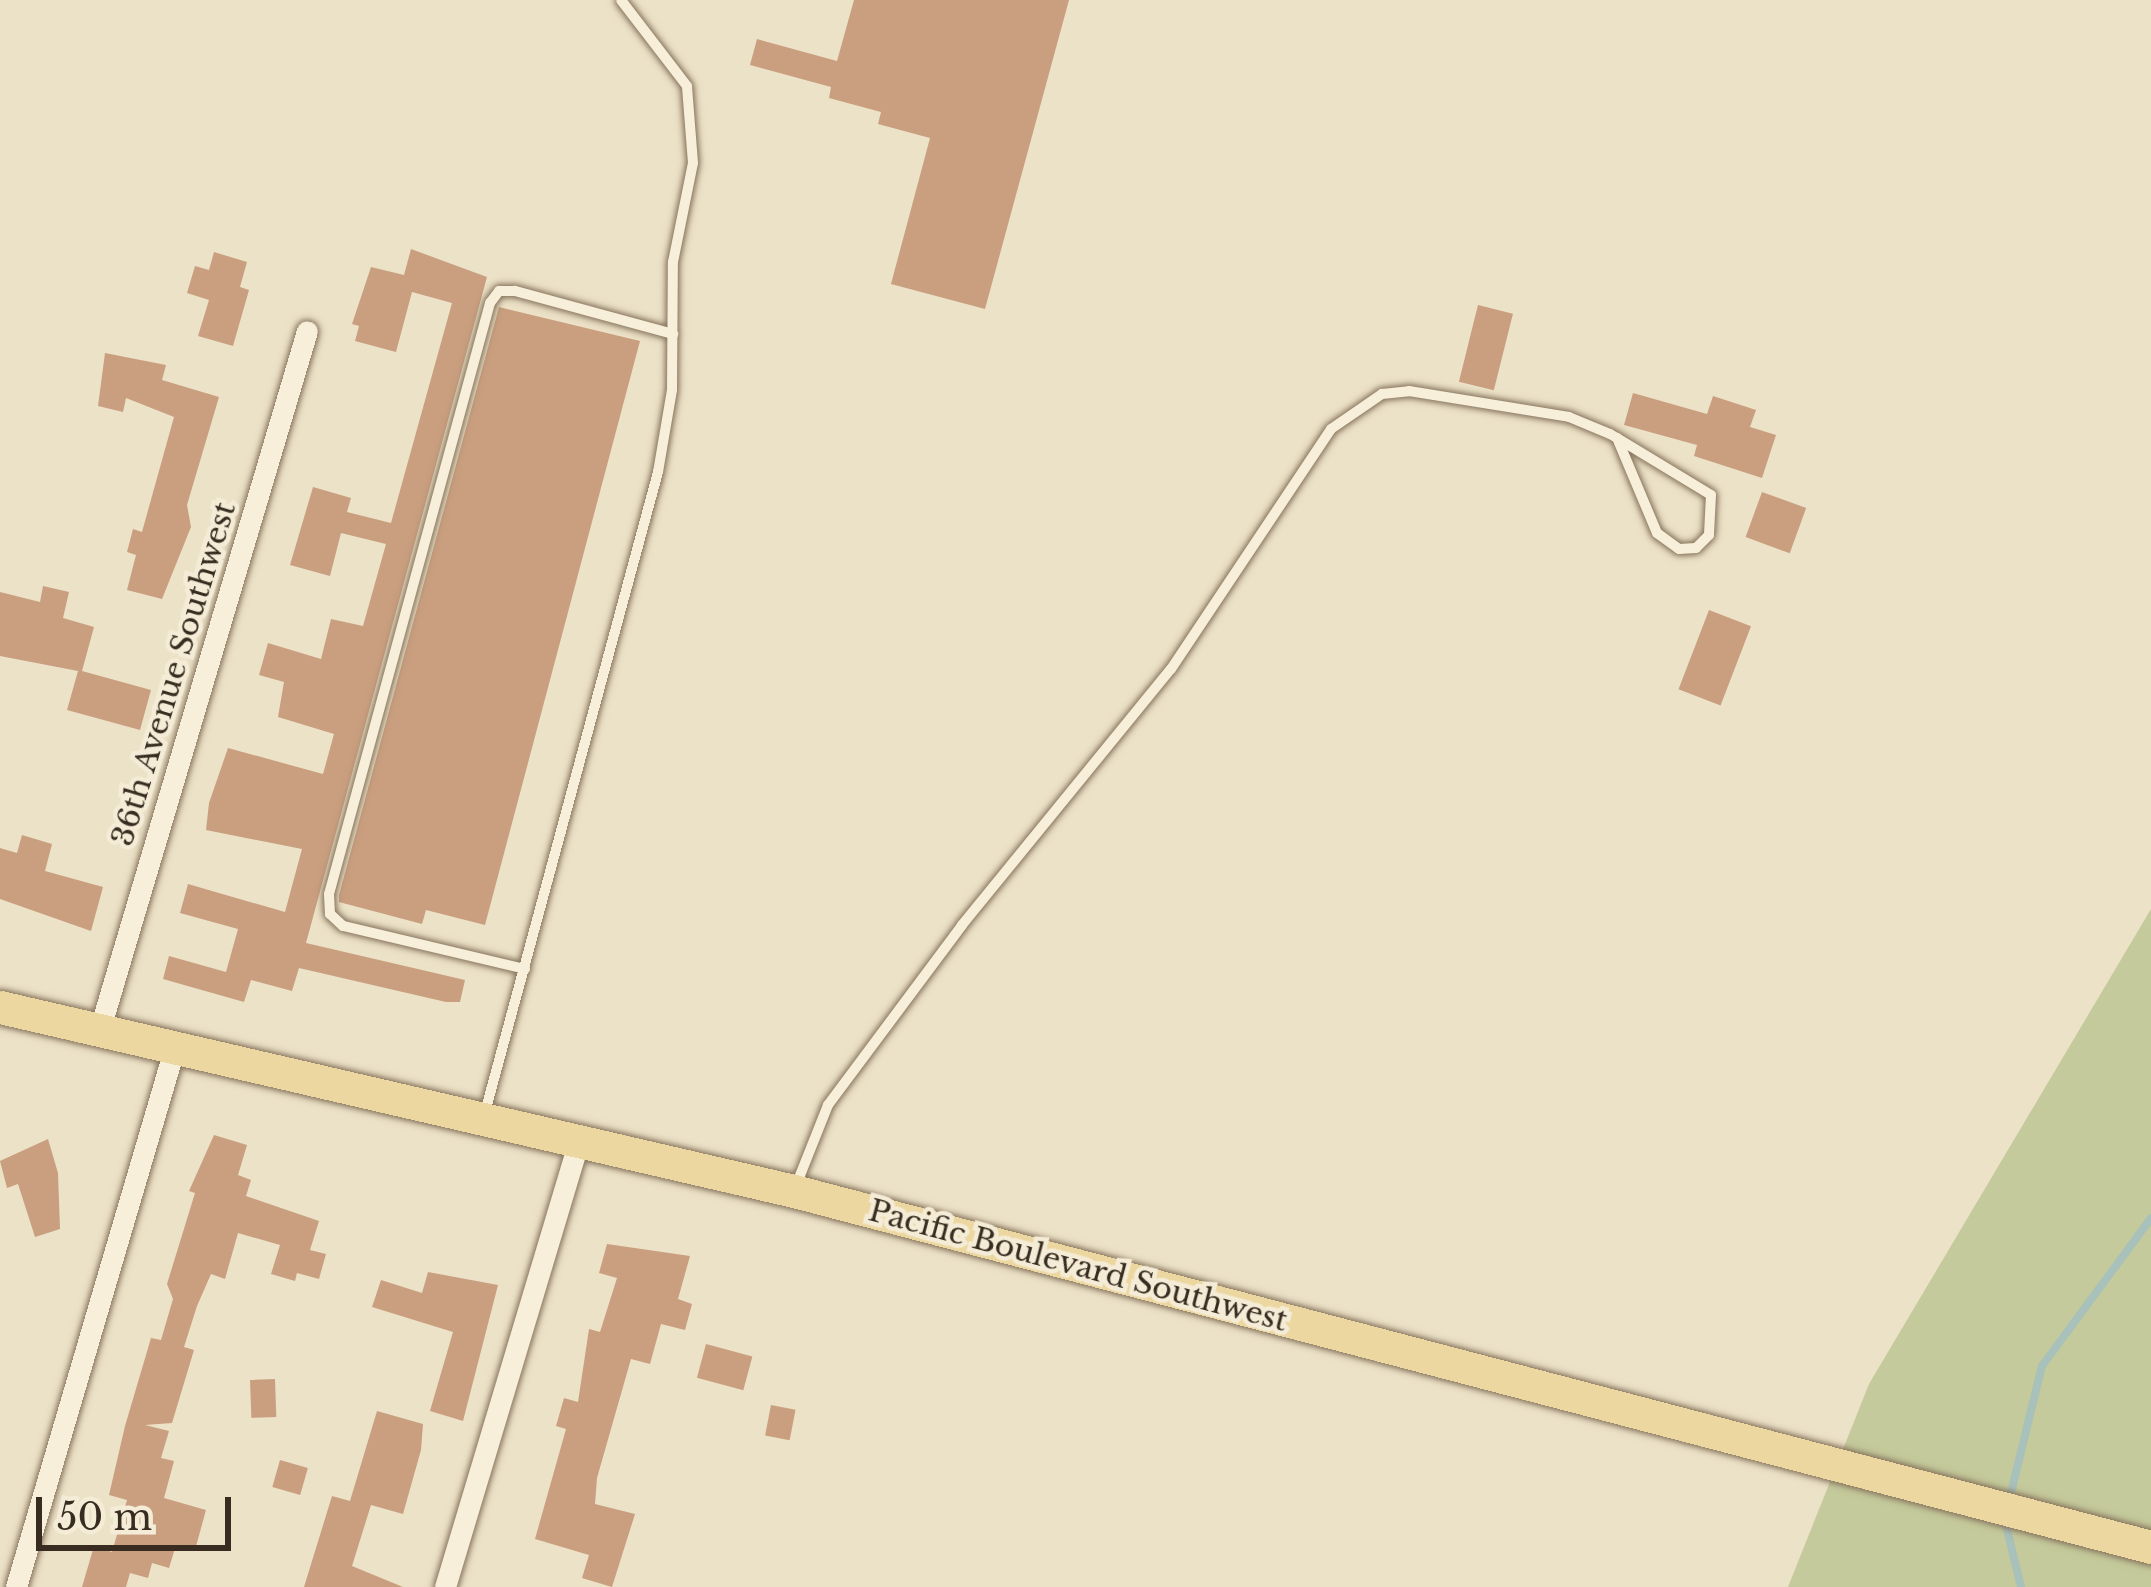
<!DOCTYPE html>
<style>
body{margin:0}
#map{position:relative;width:2151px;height:1587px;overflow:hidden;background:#ece2c7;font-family:"Libre Baskerville",serif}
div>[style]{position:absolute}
.green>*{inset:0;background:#c4ca9b}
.stream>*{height:8px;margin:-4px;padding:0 4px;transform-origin:4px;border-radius:4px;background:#a8c1ba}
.building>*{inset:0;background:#c99f7f;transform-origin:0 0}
.roads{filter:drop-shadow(0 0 3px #87745d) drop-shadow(0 0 3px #87745d)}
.service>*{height:10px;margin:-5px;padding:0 5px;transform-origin:5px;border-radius:5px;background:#f7efda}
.minor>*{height:21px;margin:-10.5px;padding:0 10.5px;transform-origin:10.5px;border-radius:10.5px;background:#f7efda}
.primary>*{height:33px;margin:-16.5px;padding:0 16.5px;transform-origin:16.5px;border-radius:16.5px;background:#edd7a1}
span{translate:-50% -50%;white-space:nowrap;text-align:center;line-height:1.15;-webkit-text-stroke:9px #f4ecd6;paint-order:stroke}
.street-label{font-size:30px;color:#382c20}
.scale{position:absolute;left:36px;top:1497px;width:195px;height:54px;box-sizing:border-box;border:6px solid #382c20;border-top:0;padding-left:15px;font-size:36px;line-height:42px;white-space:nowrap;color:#382c20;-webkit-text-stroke:9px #f4ecd6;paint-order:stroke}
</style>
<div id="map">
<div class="green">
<div style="clip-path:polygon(2151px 909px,2151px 1587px,1788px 1587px,1869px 1384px)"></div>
</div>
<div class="stream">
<div style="left:2009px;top:1501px;width:139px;rotate:-76.3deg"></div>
<div style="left:2042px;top:1366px;width:184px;rotate:-53.6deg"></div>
<div style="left:2005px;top:1521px;width:68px;rotate:76.4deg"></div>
</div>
<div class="building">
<div style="clip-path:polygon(854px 0,1069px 0,985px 309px,891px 284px,930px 138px,878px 124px,881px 112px,829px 98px,831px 87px,750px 65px,757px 39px,837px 61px)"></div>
<div style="clip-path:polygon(411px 249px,487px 277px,306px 943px,465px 980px,460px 1002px,446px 1002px,299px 968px,292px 991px,251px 980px,244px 1002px,163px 979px,169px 956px,226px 972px,238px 929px,180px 913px,188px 884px,285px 912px,302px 849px,206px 830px,209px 803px,228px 748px,323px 774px,334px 734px,278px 717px,284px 682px,259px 675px,268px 643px,321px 659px,331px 619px,363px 626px,386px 544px,341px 533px,330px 576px,290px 565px,313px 487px,351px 498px,347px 512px,391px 523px,452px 303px,412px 292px,396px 352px,355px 341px,359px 326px,352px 324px,371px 267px,404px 275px)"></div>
<div style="clip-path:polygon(214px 252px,247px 262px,240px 287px,249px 290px,233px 346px,198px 336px,209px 300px,187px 293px,195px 266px,209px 270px)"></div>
<div style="left:1478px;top:305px;width:36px;height:79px;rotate:14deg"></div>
<div style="clip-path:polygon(499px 307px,640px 341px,485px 925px,426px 910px,422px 924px,339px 902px,339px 895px)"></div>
<div style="clip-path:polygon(105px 353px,166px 365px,162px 380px,219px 397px,187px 505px,191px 527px,162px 599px,127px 590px,136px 555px,127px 552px,133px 529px,142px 532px,174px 417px,126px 398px,123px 412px,98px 406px)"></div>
<div style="clip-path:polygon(1633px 393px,1707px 414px,1713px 396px,1756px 410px,1750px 427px,1776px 435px,1762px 478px,1694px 456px,1697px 445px,1624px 425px)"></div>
<div style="left:1762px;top:492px;width:47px;height:48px;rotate:20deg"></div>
<div style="clip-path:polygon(43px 586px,69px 592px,63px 618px,94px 627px,82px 671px,151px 690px,140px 730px,67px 710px,78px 671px,0 656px,0 592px,40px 602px)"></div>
<div style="left:1709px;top:610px;width:45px;height:85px;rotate:21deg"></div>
<div style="clip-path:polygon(22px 835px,52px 844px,45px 871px,103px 887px,91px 931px,0 899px,0 848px,17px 853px)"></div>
<div style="clip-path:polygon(214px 1135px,247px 1145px,238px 1175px,251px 1180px,246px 1196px,319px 1221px,310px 1250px,326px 1254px,319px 1279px,297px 1273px,295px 1281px,271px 1274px,280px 1245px,238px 1233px,225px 1279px,211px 1274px,197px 1306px,184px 1347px,194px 1350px,172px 1423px,145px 1425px,169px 1431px,161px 1458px,174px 1461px,164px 1498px,206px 1510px,195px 1550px,176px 1545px,169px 1568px,152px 1563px,148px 1578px,130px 1573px,126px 1587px,82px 1587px,94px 1546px,112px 1552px,127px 1500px,109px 1495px,125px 1426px,151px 1338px,161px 1340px,173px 1299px,167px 1284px,195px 1193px,189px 1191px)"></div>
<div style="clip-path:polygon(48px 1139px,58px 1173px,60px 1229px,35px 1237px,18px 1184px,7px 1188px,0 1161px)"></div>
<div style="clip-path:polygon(607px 1244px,690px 1256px,678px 1299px,692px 1304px,685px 1330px,661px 1324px,650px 1364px,631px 1359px,597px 1478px,595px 1504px,635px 1514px,612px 1587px,582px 1578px,589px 1555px,535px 1539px,566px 1429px,556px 1426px,564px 1398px,578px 1402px,589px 1329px,600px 1332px,617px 1278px,599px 1273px)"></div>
<div style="clip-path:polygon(428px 1272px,498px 1285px,463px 1421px,430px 1411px,453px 1332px,372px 1307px,381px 1280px,422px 1293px)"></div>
<div style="left:706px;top:1344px;width:48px;height:35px;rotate:15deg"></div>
<div style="left:275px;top:1379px;width:38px;height:25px;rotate:88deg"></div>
<div style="left:771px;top:1405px;width:25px;height:31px;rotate:11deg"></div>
<div style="clip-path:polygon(377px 1411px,423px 1424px,421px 1450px,403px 1514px,371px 1505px,352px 1566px,403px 1587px,304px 1587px,332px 1496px,350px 1501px)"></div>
<div style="left:280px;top:1460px;width:29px;height:28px;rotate:16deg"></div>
</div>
<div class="roads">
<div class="service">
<div style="left:525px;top:969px;width:187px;rotate:-166.7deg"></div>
<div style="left:343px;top:926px;width:18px;rotate:-137deg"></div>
<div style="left:330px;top:914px;width:20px;rotate:-93deg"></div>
<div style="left:329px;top:894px;width:613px;rotate:-74.76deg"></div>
<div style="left:490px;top:303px;width:15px;rotate:-53deg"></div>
<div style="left:499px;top:291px;width:16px"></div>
<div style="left:515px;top:291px;width:164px;rotate:15.2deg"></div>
<div style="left:484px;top:1116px;width:667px;rotate:-74.88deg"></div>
<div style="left:658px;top:472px;width:83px;rotate:-80.3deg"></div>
<div style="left:672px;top:390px;width:128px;rotate:-89.6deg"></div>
<div style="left:673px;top:262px;width:101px;rotate:-78.6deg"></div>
<div style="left:693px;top:163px;width:77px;rotate:-94.5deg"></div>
<div style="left:687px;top:86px;width:108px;rotate:-127.5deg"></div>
<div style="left:795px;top:1188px;width:89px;rotate:-68.3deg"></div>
<div style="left:828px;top:1105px;width:224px;rotate:-53.3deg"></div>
<div style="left:962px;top:925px;width:330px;rotate:-50.8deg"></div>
<div style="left:1171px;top:669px;width:288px;rotate:-56.3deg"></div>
<div style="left:1331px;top:429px;width:62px;rotate:-34.5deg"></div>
<div style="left:1382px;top:394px;width:27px;rotate:-6deg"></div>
<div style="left:1409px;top:391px;width:162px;rotate:9.2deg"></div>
<div style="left:1569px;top:417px;width:44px;rotate:22.5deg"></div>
<div style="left:1610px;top:434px;width:8px;rotate:30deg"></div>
<div style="left:1617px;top:438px;width:110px;rotate:31.2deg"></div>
<div style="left:1711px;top:495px;width:40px;rotate:92.9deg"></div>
<div style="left:1709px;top:535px;width:18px;rotate:135deg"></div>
<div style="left:1696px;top:548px;width:17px;rotate:177deg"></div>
<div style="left:1679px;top:549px;width:27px;rotate:-144deg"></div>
<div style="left:1657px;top:533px;width:103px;rotate:-112.8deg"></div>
</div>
<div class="minor">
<div style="left:98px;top:1035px;width:734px;rotate:-73.47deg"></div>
<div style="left:16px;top:1587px;width:557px;rotate:-73.62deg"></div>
<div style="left:445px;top:1587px;width:463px;rotate:-73.3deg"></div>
</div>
<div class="primary">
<div style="left:0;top:1007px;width:815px;rotate:13.05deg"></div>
<div style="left:794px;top:1191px;width:1403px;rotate:14.7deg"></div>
</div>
</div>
<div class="street-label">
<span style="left:174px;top:674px;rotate:-73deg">36th Avenue Southwest</span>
<span style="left:1078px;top:1266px;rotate:15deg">Pacific Boulevard Southwest</span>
</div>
<div class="scale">50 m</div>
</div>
